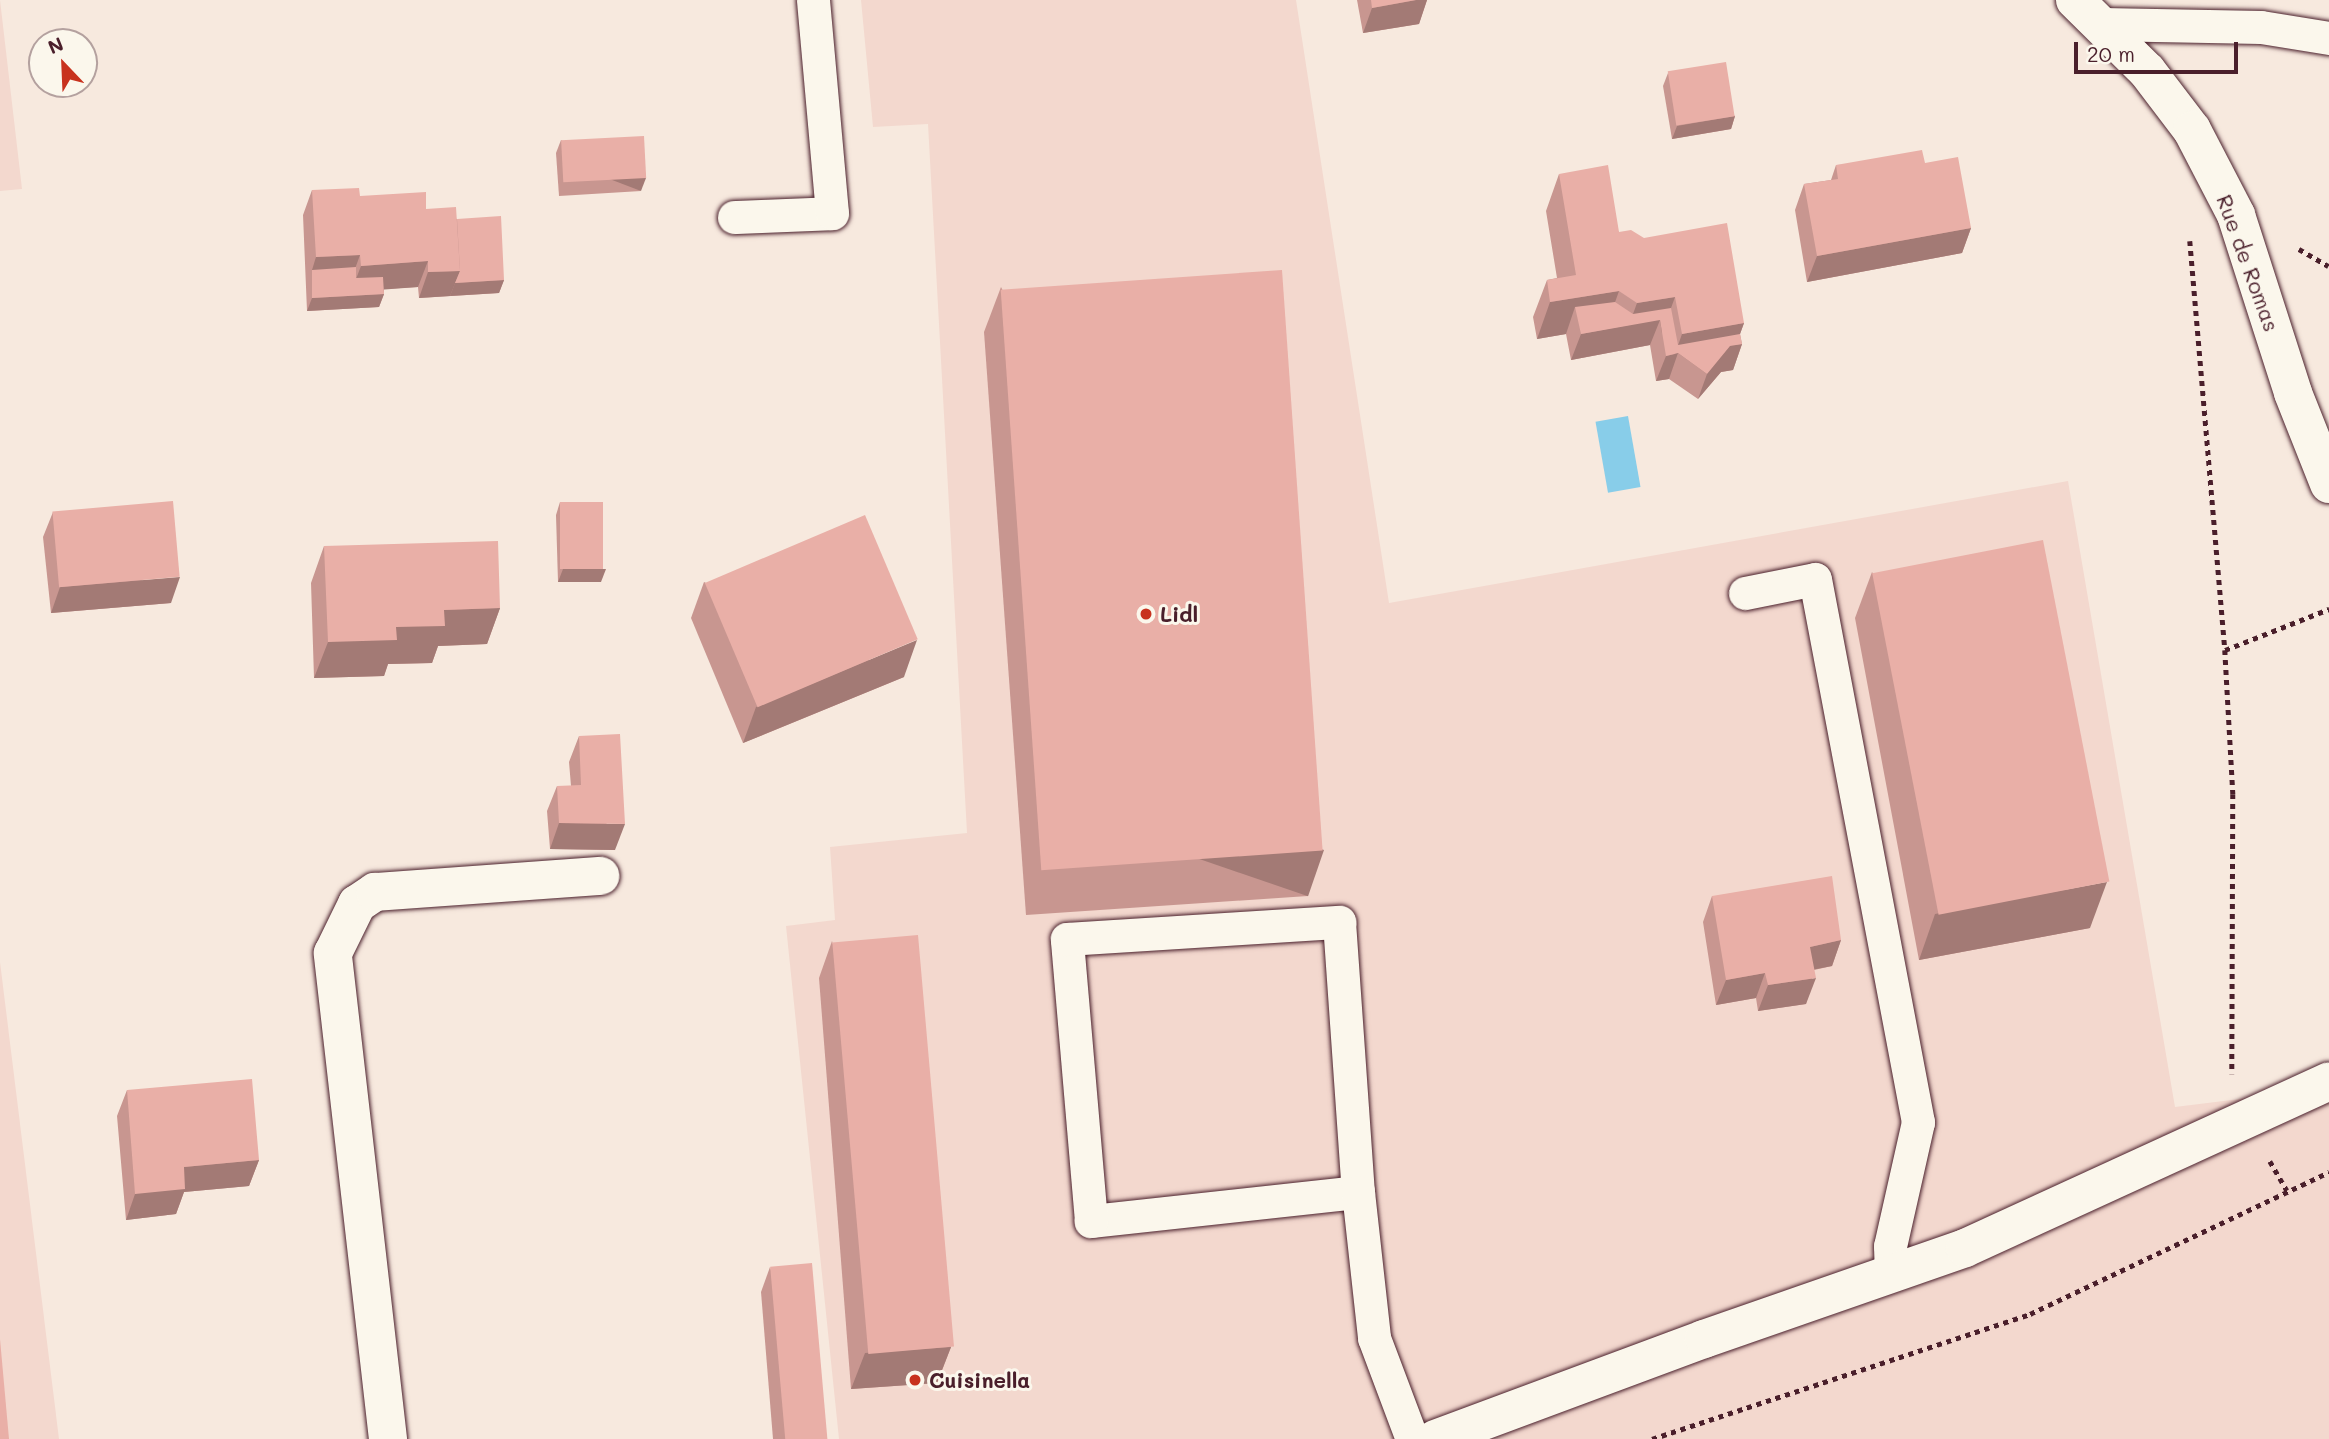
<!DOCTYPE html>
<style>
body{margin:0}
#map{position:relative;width:2329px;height:1439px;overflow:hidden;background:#f7e9de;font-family:Mali,sans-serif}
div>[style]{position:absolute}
.built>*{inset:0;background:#f3d8ce}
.water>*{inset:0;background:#88cde9;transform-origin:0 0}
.path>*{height:4.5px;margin-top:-2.25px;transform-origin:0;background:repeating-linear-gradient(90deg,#4a1f2b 0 5px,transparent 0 10px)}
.roads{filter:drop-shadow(0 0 2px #4a1f2b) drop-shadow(0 0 2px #4a1f2b)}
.service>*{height:33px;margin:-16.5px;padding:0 16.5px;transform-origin:16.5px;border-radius:16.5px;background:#fbf7ec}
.minor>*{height:38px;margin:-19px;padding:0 19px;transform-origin:19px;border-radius:19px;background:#fbf7ec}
.secondary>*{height:38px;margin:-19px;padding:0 19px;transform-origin:19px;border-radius:19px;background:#fbf7ec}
.wall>*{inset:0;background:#c89690}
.shaded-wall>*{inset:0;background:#a37a75;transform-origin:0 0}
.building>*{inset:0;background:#e9afa7;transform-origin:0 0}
.dots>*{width:19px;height:19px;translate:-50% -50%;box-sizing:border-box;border:4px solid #fbf7ec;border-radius:50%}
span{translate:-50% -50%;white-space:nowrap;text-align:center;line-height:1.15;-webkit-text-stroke:6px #fbf7ec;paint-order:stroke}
.street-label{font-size:21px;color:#4a1f2b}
.poi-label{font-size:21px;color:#4a1f2b;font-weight:700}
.left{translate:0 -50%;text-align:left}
.north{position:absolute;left:28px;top:28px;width:70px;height:70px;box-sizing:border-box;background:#fbf7ec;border:2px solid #b4a19f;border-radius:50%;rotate:337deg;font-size:19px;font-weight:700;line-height:28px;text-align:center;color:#4a1f2b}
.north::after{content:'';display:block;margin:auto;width:24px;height:32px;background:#c8321e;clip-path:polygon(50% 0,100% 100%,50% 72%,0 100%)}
.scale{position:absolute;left:2074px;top:42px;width:164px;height:32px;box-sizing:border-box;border:4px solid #4a1f2b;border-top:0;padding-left:9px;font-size:21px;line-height:24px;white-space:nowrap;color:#4a1f2b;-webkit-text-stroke:5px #fbf7ec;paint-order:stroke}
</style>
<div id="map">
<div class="built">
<div style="clip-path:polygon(0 0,22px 189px,0 191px)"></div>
<div style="clip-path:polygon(861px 0,1296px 0,1389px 603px,2068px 481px,2175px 1107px,2329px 1088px,2329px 1439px,839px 1439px,786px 926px,835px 920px,830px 847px,967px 833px,928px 124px,873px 127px)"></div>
<div style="clip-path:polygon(0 962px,59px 1439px,0 1439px)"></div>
</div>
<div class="water">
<div style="left:1628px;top:416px;width:72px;height:33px;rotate:80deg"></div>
</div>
<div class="path">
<div style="left:2190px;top:241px;width:410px;rotate:85.1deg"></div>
<div style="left:2225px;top:650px;width:144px;rotate:86.8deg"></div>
<div style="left:2233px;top:794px;width:280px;rotate:90.2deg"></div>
<div style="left:2299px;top:249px;width:34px;rotate:30deg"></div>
<div style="left:2225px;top:650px;width:112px;rotate:-21.5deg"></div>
<div style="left:2270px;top:1161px;width:34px;rotate:60deg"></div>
<div style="left:1652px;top:1439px;width:398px;rotate:-18.3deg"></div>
<div style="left:2030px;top:1314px;width:331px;rotate:-25.4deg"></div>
</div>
<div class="roads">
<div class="service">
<div style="left:2102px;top:24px;width:159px;rotate:1.1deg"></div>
<div style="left:2261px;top:27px;width:69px;rotate:9.2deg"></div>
<div style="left:734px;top:217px;width:98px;rotate:-2.3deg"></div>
<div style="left:832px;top:213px;width:214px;rotate:-95.1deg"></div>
<div style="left:1745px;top:593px;width:71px;rotate:-11.3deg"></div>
<div style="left:1815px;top:579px;width:553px;rotate:79.26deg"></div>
<div style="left:1918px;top:1122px;width:127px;rotate:102.7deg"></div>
<div style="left:1890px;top:1246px;width:28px;rotate:88deg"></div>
<div style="left:1358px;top:1192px;width:269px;rotate:173.8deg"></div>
<div style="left:1091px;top:1221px;width:283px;rotate:-94.9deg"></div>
<div style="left:1067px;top:939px;width:273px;rotate:-3.6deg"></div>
<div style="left:1339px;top:922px;width:271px;rotate:86deg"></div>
<div style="left:1358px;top:1192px;width:147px;rotate:83.7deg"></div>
<div style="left:1374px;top:1338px;width:108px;rotate:69.4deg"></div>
</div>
<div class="minor">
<div style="left:2075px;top:0;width:101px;rotate:44.6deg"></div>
<div style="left:2147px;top:71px;width:74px;rotate:52.7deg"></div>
<div style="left:2192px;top:130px;width:96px;rotate:62.6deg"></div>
<div style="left:2236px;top:215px;width:187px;rotate:72.2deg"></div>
<div style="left:2293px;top:393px;width:98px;rotate:68.4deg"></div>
<div style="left:388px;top:1439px;width:489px;rotate:-96.5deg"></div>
<div style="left:333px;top:953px;width:55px;rotate:-63.9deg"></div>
<div style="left:357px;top:904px;width:22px;rotate:-34deg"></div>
<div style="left:375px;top:892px;width:226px;rotate:-4.1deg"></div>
</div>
<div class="secondary">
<div style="left:1435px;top:1439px;width:287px;rotate:-20.4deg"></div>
<div style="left:1704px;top:1339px;width:276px;rotate:-19.2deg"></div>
<div style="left:1965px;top:1248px;width:400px;rotate:-24.6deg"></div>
</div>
</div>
<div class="wall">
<div style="clip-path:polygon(1357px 0,1427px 0,1419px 24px,1363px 33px)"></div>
<div style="clip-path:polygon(1668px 73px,1735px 116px,1731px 129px,1672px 139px,1663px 86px)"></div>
<div style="clip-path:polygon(561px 140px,641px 191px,559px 196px,556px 153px)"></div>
<div style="clip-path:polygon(1925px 163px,1971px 228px,1962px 253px,1807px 282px,1795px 210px,1804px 184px,1831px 180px,1836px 165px)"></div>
<div style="clip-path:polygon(1559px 174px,1619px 232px,1744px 323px,1740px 334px,1742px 344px,1733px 370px,1721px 372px,1698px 399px,1669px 379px,1656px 381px,1650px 345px,1571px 360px,1566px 334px,1537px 339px,1533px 317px,1547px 280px,1557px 278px,1546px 211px)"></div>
<div style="clip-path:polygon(312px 190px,360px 196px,426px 209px,457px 219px,504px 280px,499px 293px,419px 298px,418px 287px,384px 289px,384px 294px,379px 307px,307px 311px,303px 215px)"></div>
<div style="clip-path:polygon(1001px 287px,1308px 896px,1026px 915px,984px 332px)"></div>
<div style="clip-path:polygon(560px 502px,601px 582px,558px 582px,556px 515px)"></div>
<div style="clip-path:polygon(53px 512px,171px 603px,51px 613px,43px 537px)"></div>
<div style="clip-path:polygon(324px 546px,500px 608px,487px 644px,438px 646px,432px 663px,388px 664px,384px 676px,314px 678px,311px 583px)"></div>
<div style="clip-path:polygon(1872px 572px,2090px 928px,1919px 960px,1855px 618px)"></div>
<div style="clip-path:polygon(704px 582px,904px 677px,743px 743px,691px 618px)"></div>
<div style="clip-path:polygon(579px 736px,615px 850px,550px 849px,547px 811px,557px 786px,571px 786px,569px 762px)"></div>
<div style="clip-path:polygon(1712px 896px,1841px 940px,1832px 966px,1814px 970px,1806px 1004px,1758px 1011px,1756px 998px,1716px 1005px,1703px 922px)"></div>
<div style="clip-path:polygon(832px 941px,951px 1347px,937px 1383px,851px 1389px,819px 978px)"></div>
<div style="clip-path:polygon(127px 1090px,259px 1160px,249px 1186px,184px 1192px,176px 1214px,126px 1220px,117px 1116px)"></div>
<div style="clip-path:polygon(770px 1267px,826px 1439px,773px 1439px,761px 1292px)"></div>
</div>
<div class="shaded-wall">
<div style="clip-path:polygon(1416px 0,1427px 0,1419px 24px,1363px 33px,1372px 8px)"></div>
<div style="clip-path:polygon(1735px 116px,1731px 129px,1672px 139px,1677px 126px)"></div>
<div style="left:646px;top:178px;width:14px;height:82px;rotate:111deg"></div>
<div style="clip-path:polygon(1971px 228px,1962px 253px,1807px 282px,1817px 256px)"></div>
<div style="clip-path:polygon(360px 255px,351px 280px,312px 270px,316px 257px)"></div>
<div style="clip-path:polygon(428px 261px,418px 287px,351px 292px,361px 266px)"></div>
<div style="clip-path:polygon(460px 271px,450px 296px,419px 298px,428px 272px)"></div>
<div style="clip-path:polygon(504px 280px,499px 293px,450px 296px,455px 283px)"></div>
<div style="clip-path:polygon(1619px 291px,1606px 328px,1575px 307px,1566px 334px,1537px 339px,1550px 302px)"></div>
<div style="clip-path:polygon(384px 294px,379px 307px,307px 311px,312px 298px)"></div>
<div style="clip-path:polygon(1675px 297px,1662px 333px,1660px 320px,1650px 345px,1571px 360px,1581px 334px,1629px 325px,1637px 303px)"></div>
<div style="clip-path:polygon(1744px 323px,1736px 345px,1742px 344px,1733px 370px,1721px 372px,1698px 399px,1707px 374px,1678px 353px,1669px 379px,1656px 381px,1666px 356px,1675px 354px,1682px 334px)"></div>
<div style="clip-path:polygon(563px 569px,606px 569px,601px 582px,558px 582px)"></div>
<div style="clip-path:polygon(180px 577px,171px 603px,51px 613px,60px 587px)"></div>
<div style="clip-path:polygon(500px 608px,487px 644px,438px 646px,432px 663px,388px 664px,384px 676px,314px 678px,328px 642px,396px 627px,444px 610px)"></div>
<div style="clip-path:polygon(917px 640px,904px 677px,743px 743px,756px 707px)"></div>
<div style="clip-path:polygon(559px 823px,625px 824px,615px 850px,550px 849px)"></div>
<div style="left:1324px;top:850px;width:49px;height:283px;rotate:109deg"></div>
<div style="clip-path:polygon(2107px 882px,2090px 928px,1919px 960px,1935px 914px)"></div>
<div style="clip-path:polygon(1841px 940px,1832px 966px,1801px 972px,1810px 947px)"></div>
<div style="clip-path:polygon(1765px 973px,1756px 998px,1716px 1005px,1726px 980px)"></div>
<div style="clip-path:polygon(1816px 978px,1806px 1004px,1758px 1011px,1768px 985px)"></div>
<div style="clip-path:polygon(259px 1160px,249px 1186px,184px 1192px,176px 1214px,126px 1220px,135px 1194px,184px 1167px)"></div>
<div style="clip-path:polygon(951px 1347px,937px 1383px,851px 1389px,865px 1353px)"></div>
</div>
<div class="building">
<div style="clip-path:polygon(1371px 0,1416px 0,1372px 8px)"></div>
<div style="left:1726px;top:62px;width:55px;height:59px;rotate:81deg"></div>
<div style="left:644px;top:136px;width:42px;height:83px;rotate:87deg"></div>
<div style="clip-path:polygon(1922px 150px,1925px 163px,1958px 157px,1971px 228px,1817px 256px,1804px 184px,1838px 179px,1836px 165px)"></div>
<div style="clip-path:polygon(1608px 165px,1619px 232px,1631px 230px,1644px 238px,1727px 223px,1744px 323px,1682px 334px,1675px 297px,1637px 303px,1619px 291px,1550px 302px,1547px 280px,1576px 275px,1559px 174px)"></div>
<div style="clip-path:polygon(359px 188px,360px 196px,426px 192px,426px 209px,456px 207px,460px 271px,428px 272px,428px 261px,361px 266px,360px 255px,316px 257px,312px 190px)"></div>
<div style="clip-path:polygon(501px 216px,504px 280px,455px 283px,460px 271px,457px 219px)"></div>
<div style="clip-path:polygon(356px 267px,356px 278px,383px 277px,384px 294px,312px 298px,312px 270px)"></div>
<div style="left:1282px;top:270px;width:582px;height:282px;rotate:86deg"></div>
<div style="clip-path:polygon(1615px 302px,1633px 314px,1671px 308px,1678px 345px,1740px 334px,1742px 344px,1730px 346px,1707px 374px,1678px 353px,1666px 356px,1660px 320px,1581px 334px,1575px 307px)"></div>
<div style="left:173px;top:501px;width:76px;height:121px;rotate:85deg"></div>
<div style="left:560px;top:502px;width:43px;height:67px"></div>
<div style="left:865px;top:515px;width:135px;height:174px;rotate:67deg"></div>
<div style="left:2043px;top:540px;width:348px;height:174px;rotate:79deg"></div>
<div style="clip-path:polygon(498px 541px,500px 608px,444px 610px,445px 626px,396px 627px,397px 640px,328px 642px,324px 546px)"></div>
<div style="clip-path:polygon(620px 734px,625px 824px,559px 823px,557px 786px,581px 785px,579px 736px)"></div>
<div style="clip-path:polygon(1832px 876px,1841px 940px,1810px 947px,1816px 978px,1768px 985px,1765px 973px,1726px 980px,1712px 896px)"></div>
<div style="left:918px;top:935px;width:413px;height:86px;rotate:85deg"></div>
<div style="clip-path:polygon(252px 1079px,259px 1160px,184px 1167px,185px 1189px,135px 1194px,127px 1090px)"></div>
<div style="left:812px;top:1263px;width:177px;height:42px;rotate:85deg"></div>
<div style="clip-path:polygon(0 1339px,9px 1439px,0 1439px)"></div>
</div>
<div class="dots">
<div style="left:1146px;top:614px;background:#c8321e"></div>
<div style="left:915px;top:1380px;background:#c8321e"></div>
</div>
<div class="street-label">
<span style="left:2248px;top:263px;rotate:70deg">Rue de Romas</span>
</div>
<div class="poi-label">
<span class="left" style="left:1160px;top:614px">Lidl</span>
<span class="left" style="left:929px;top:1380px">Cuisinella</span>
</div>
<div class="north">N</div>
<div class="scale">20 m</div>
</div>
